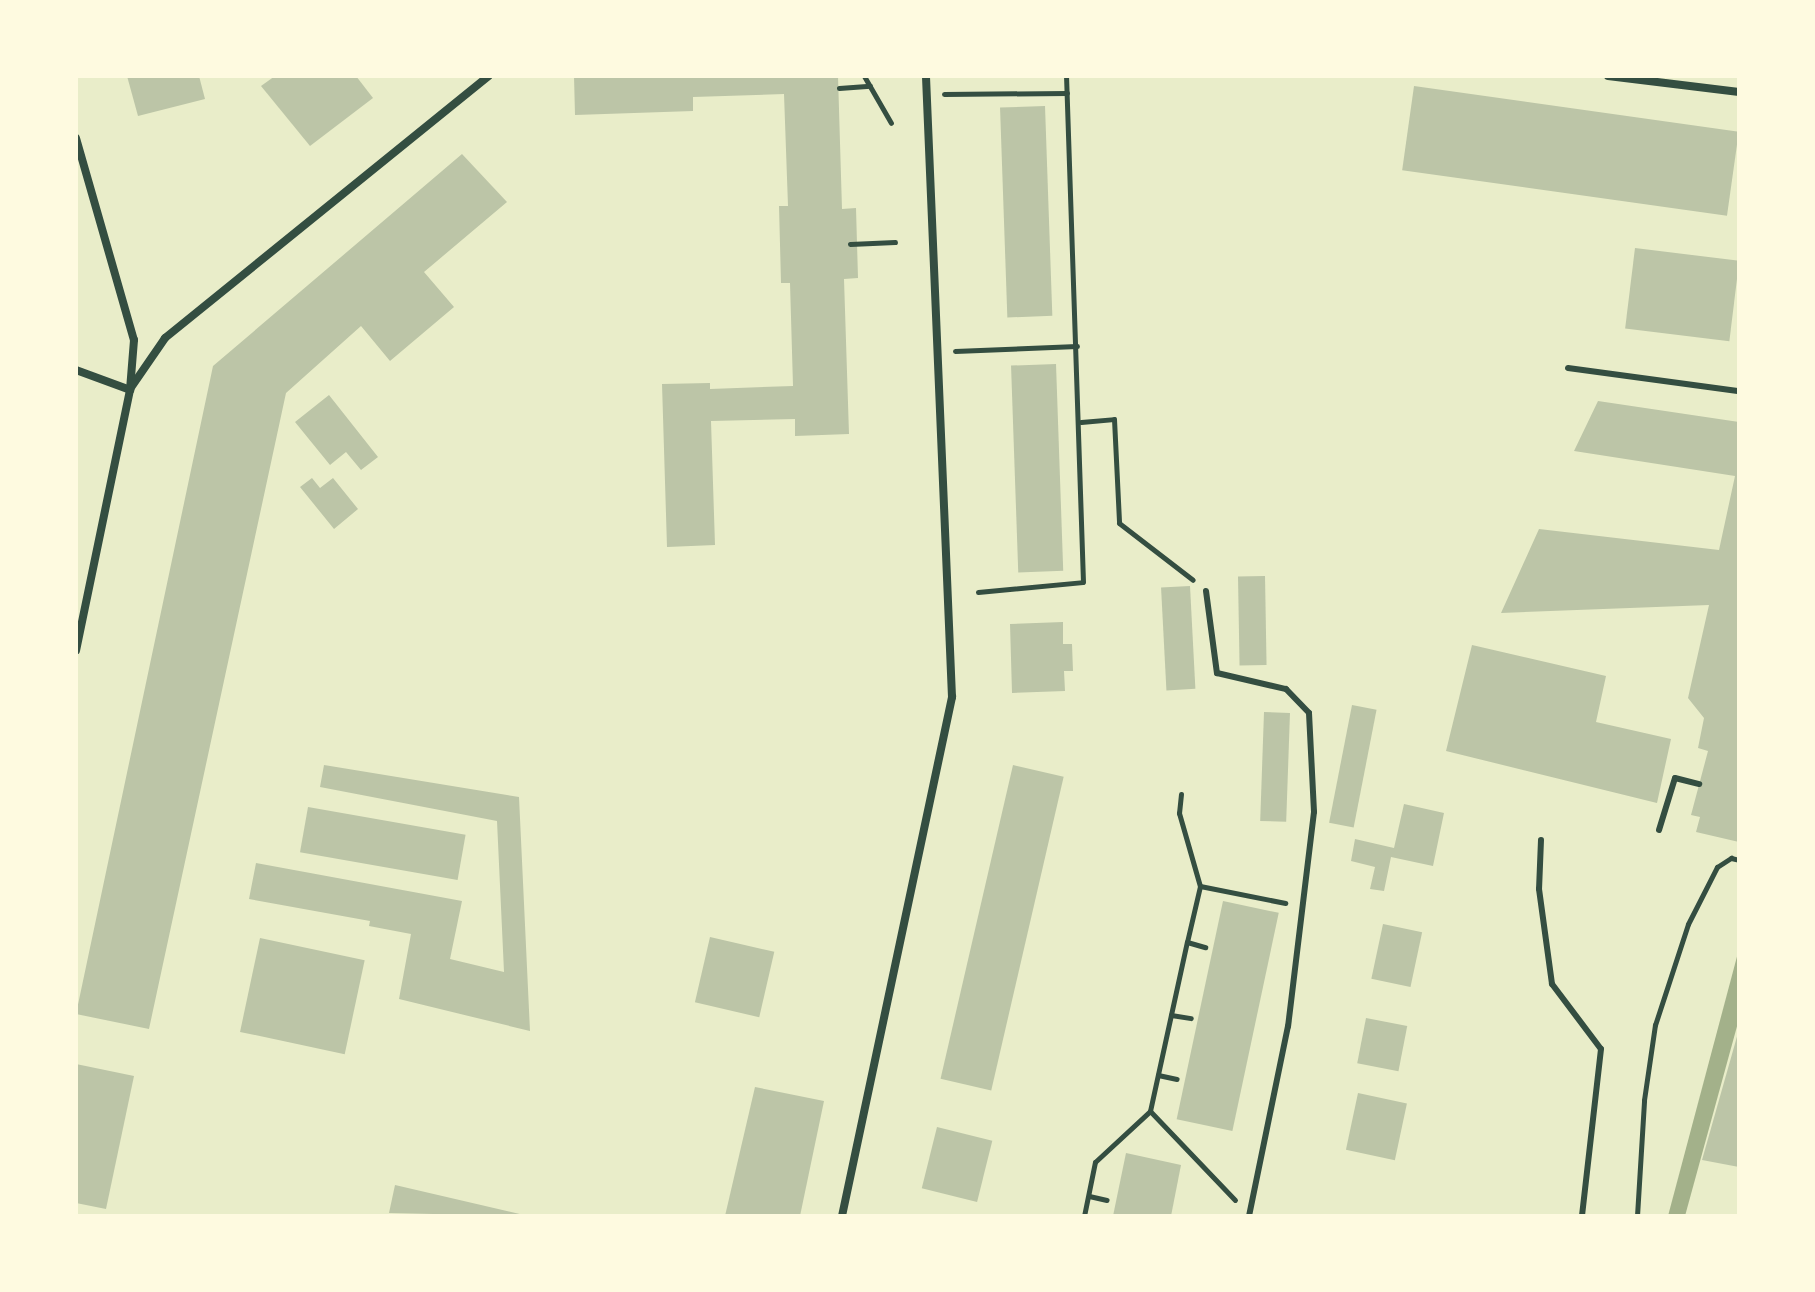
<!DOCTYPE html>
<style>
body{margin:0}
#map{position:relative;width:1815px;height:1292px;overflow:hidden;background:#e9edc9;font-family:"Source Sans 3",sans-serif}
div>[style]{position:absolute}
.water>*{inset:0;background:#a3b18a}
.building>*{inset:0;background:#bcc5a7;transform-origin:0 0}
.path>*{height:5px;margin:-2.5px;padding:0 2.5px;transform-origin:2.5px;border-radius:2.5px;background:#344e41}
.service>*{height:6px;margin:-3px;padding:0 3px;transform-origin:3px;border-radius:3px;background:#344e41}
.minor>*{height:8px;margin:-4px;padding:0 4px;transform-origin:4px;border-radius:4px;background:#344e41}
span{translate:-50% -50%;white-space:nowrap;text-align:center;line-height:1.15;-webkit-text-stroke:7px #fefae0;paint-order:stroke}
.frame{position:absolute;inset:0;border:78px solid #fefae0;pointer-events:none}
</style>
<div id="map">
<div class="water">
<div style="clip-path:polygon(1739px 949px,1739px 1019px,1685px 1216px,1668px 1216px)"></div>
</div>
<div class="building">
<div style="clip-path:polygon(127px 76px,199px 76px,205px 99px,138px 116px)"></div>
<div style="clip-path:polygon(275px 76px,356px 76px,373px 98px,310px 146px,261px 86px)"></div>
<div style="clip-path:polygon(574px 76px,838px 76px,842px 209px,856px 208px,858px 278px,844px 279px,849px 434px,795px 436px,795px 419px,711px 421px,715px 545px,667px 547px,662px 384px,710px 383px,710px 389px,793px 386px,790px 283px,781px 283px,779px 206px,788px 206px,784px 94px,693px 97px,693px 111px,575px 115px)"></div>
<div style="left:1414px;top:86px;width:328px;height:85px;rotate:8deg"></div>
<div style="left:1045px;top:106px;width:210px;height:45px;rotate:88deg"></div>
<div style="clip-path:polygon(462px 154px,507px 202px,424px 272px,454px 307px,390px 361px,361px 326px,286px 393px,149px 1029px,76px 1014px,213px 366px)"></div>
<div style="left:1635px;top:248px;width:105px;height:81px;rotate:7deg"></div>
<div style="left:1056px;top:364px;width:207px;height:45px;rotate:88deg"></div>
<div style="clip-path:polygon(329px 395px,378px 457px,361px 470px,346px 452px,330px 465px,295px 422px)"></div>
<div style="clip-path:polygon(1598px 401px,1739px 422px,1739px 842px,1696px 832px,1700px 817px,1691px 815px,1708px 751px,1698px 748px,1704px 718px,1688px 698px,1709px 605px,1501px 613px,1539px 529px,1719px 550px,1735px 476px,1574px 451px)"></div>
<div style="clip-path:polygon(312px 478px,320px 488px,333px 478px,358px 509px,334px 529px,300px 487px)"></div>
<div style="left:1265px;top:576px;width:89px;height:27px;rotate:89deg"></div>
<div style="left:1190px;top:586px;width:103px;height:29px;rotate:87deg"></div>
<div style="clip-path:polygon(1063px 622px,1063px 644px,1072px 644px,1073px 671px,1064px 671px,1065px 691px,1012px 693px,1010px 624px)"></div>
<div style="clip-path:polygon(1472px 645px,1606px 676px,1596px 722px,1671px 739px,1657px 803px,1446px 751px)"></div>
<div style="left:1352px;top:705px;width:25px;height:120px;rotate:11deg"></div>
<div style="left:1264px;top:712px;width:26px;height:109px;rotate:2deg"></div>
<div style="clip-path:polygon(324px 765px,519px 797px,530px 1031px,399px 999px,411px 934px,369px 926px,370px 921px,249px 899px,256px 863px,462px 901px,450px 959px,504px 972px,497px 821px,320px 787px)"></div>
<div style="left:1013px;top:765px;width:52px;height:322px;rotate:13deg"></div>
<div style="clip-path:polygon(1404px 804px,1444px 813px,1433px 866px,1391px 857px,1384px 891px,1370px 889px,1375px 867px,1351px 861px,1355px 839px,1394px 848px)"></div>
<div style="left:308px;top:807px;width:160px;height:46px;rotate:10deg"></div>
<div style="left:1223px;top:901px;width:57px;height:223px;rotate:12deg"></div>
<div style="left:1383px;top:924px;width:40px;height:56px;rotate:12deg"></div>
<div style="left:710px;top:937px;width:66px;height:67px;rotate:13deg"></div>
<div style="left:260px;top:938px;width:107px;height:96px;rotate:12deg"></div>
<div style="left:1366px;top:1018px;width:42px;height:46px;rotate:11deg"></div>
<div style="clip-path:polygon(1738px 1033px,1739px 1033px,1739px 1167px,1702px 1160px)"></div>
<div style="clip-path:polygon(76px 1064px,134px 1076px,106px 1209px,76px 1203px)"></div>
<div style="clip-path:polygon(755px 1087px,824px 1101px,800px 1216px,725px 1216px)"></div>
<div style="left:1358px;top:1093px;width:50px;height:58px;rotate:12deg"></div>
<div style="left:937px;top:1127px;width:57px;height:63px;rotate:14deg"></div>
<div style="clip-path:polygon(1126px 1153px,1181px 1165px,1171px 1216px,1113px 1216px)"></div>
<div style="clip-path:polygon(395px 1185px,524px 1215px,524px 1216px,389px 1213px)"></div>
</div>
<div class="path">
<div style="left:864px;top:76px;width:54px;rotate:60.1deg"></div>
<div style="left:839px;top:88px;width:31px;rotate:-4deg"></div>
<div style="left:944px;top:94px;width:123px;rotate:-0.5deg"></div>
<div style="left:850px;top:244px;width:45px;rotate:-2.5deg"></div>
<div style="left:955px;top:351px;width:122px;rotate:-2.3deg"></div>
<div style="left:1081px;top:422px;width:33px;rotate:-5deg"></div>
<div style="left:1114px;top:419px;width:104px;rotate:87.2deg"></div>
<div style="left:1119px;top:523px;width:93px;rotate:37.6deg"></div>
<div style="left:978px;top:592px;width:105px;rotate:-5.4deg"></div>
<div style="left:1083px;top:582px;width:506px;rotate:-91.92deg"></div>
<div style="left:1181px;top:794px;width:19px;rotate:96deg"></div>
<div style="left:1179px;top:813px;width:76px;rotate:74deg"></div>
<div style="left:1187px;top:942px;width:57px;rotate:-76.9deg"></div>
<div style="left:1200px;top:886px;width:87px;rotate:11.3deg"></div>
<div style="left:1171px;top:1015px;width:20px;rotate:9deg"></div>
<div style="left:1158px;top:1075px;width:19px;rotate:12deg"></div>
<div style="left:1150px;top:1111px;width:123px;rotate:46.3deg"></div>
<div style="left:1089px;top:1196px;width:18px;rotate:13deg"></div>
<div style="left:1084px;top:1216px;width:55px;rotate:-78.5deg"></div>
<div style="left:1095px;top:1162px;width:75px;rotate:-42.8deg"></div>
<div style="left:1150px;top:1111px;width:173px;rotate:-77.7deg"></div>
<div style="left:1187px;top:942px;width:19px;rotate:16deg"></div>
<div style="left:1637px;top:1216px;width:116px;rotate:-86.5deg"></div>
<div style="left:1644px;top:1100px;width:76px;rotate:-81.7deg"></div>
<div style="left:1655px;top:1025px;width:106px;rotate:-71.9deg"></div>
<div style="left:1688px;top:924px;width:64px;rotate:-63deg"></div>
<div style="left:1717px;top:867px;width:17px;rotate:-33deg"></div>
<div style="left:1731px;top:858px;width:8px;rotate:14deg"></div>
</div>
<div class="service">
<div style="left:1568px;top:368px;width:173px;rotate:7.7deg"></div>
<div style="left:1206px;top:591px;width:83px;rotate:82.4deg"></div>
<div style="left:1217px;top:673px;width:71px;rotate:13.1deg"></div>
<div style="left:1286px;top:689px;width:33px;rotate:46deg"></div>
<div style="left:1309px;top:713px;width:99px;rotate:87.1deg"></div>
<div style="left:1314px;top:812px;width:216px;rotate:96.9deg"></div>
<div style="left:1288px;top:1026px;width:194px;rotate:101.6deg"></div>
<div style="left:1659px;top:830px;width:54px;rotate:-72.9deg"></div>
<div style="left:1675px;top:778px;width:25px;rotate:14deg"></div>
<div style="left:1541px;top:840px;width:49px;rotate:92.3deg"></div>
<div style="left:1539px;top:889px;width:96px;rotate:82.2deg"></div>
<div style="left:1552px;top:984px;width:81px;rotate:53deg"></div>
<div style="left:1601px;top:1049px;width:168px;rotate:96.5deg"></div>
</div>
<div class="minor">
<div style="left:1608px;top:76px;width:132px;rotate:7deg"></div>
<div style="left:76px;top:138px;width:210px;rotate:74deg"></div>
<div style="left:134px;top:340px;width:50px;rotate:94.6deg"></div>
<div style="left:130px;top:390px;width:266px;rotate:101.7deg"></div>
<div style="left:76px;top:370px;width:58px;rotate:20.3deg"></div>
<div style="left:130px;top:389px;width:62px;rotate:-55.5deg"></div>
<div style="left:165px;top:338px;width:417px;rotate:-39deg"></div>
<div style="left:842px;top:1216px;width:531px;rotate:-78.03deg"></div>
<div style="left:952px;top:697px;width:622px;rotate:-92.4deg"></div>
</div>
<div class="frame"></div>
</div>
